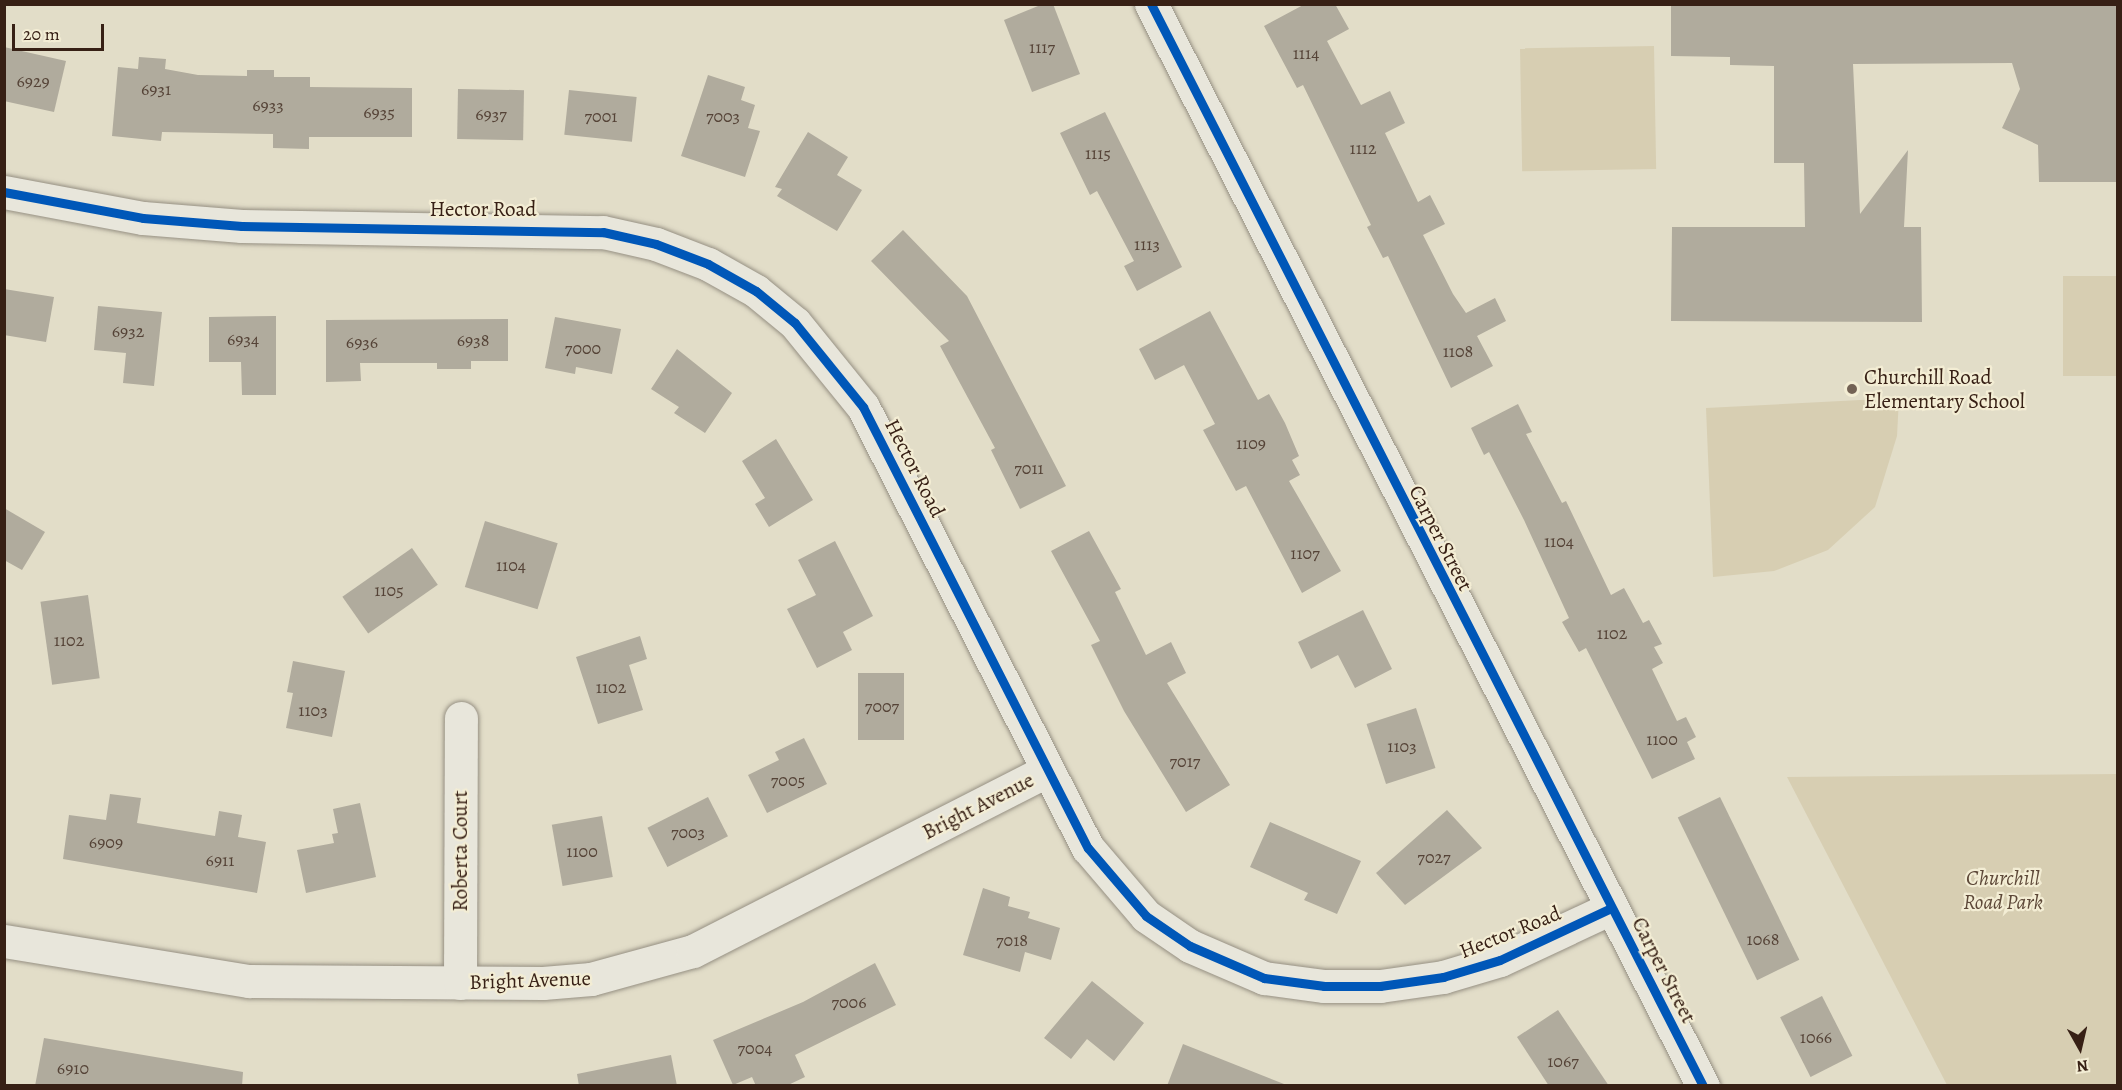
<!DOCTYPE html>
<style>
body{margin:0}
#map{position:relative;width:2122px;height:1090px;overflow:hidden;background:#e2ddc8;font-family:Alegreya,serif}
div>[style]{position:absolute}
.green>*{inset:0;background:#d7ceb2;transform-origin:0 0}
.building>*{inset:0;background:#b0ab9d;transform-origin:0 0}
.roads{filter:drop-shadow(0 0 2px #969083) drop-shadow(0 0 2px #969083)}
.minor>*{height:33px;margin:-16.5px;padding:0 16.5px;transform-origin:16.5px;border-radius:16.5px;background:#e8e6db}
.cycleway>*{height:9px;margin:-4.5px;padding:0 4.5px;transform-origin:4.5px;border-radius:4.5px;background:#0057b8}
.dots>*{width:16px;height:16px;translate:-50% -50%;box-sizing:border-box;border:3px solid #f3edd4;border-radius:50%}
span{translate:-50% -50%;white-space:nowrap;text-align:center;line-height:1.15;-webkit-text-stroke:4.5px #f3edd4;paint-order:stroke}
.number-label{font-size:18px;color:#554337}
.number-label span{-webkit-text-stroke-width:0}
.street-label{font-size:21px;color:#372015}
.poi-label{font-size:21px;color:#372015}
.left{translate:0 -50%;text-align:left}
.park-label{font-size:21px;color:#5d4838;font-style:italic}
.frame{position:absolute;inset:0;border:6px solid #372015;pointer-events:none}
.north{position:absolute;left:2050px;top:1018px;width:60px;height:60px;-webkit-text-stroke:4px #f3edd4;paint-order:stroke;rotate:172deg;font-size:16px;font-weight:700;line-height:24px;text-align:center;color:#372015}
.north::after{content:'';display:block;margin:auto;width:21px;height:27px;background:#372015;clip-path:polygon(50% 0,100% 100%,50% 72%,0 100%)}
.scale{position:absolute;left:12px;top:24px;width:92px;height:27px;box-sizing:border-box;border:3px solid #372015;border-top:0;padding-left:8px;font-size:18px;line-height:21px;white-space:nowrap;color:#372015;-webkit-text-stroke:4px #f3edd4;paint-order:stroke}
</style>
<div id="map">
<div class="green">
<div style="left:1654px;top:46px;width:123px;height:134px;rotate:89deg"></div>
<div style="left:2117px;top:276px;width:100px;height:54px;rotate:90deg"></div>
<div style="clip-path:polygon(1899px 398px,1897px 436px,1875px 507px,1828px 550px,1774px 571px,1713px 577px,1706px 408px)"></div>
<div style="clip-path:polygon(2117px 774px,2117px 1085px,1947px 1085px,1787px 777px)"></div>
</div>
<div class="building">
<div style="clip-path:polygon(1043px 4px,1053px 4px,1080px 74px,1032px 92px,1004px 20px)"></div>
<div style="clip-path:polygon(1305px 4px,1335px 4px,1349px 29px,1327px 41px,1361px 105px,1390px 91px,1405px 123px,1385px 133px,1418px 202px,1430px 195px,1445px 224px,1423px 235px,1453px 294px,1466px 313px,1495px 298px,1506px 321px,1477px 336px,1493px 366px,1451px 388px,1388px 256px,1383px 258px,1367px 227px,1371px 225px,1303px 85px,1297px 88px,1264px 26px)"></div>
<div style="clip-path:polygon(1671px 4px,2118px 4px,2118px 182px,2039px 182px,2038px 145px,2002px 128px,2020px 89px,2012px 63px,1853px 64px,1860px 214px,1908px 150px,1904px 227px,1921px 227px,1922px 322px,1671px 321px,1672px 227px,1805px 227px,1804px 163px,1774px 163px,1774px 66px,1730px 65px,1730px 57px,1671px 56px)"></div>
<div style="clip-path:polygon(4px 47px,66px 61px,54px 112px,4px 101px)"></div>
<div style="clip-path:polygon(139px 57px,166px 59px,165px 69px,198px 75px,247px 76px,247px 70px,274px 70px,274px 77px,310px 77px,310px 87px,412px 88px,412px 137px,309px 137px,309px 149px,273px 148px,273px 134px,162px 132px,161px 141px,112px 136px,118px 67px,138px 69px)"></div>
<div style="clip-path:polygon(708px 75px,745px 87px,741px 100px,755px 105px,748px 128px,760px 131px,745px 177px,681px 156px)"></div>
<div style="left:458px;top:89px;width:66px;height:50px;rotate:1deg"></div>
<div style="left:569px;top:90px;width:68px;height:45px;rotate:6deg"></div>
<div style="clip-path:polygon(1105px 112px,1182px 267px,1137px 291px,1124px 266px,1134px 261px,1097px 191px,1090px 195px,1060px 133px)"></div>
<div style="clip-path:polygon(808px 132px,848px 157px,837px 175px,862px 190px,837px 231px,777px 196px,782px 189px,775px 187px)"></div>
<div style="clip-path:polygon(903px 230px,967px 296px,1066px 486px,1020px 509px,991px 450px,995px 448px,940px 346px,949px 341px,871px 261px)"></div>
<div style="clip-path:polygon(4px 289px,54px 297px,46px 342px,4px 335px)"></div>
<div style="clip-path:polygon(98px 306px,162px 312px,154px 386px,123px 383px,126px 353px,94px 350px)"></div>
<div style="clip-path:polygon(1210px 311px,1258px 400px,1269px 394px,1285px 423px,1299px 456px,1292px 460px,1300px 475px,1289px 481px,1341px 571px,1302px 593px,1246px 486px,1236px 491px,1203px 430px,1215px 424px,1184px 365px,1155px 380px,1139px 349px)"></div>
<div style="clip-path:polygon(276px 316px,276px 395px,242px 395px,241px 362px,209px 362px,209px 317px)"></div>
<div style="clip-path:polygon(555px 317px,621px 329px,612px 374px,576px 367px,575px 374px,545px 368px)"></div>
<div style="clip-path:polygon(508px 319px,508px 361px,471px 361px,471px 369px,437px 369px,437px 363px,360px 363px,361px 381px,326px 382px,326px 320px)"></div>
<div style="clip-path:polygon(677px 349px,732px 393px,705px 433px,674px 413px,679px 407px,651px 389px)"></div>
<div style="clip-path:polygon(1518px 404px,1532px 432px,1526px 434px,1562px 503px,1566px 501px,1611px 595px,1624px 588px,1643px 623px,1649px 620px,1662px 644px,1654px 647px,1663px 663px,1652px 669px,1677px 721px,1686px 717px,1696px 737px,1687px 742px,1695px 759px,1652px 779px,1586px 648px,1579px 652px,1562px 622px,1569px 618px,1524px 520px,1489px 452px,1484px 455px,1471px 428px)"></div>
<div style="clip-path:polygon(776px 439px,813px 500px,769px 527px,755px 504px,765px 498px,742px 461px)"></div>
<div style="clip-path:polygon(4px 508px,45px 532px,22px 570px,4px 560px)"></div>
<div style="left:485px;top:521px;width:76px;height:69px;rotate:17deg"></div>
<div style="clip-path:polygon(1089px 531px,1121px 589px,1115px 592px,1146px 655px,1171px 642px,1186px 673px,1167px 683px,1230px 785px,1186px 812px,1124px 711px,1091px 645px,1100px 641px,1051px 551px)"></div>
<div style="clip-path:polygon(835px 541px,873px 616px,843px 632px,852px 650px,817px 668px,787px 609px,816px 595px,798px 560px)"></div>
<div style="left:412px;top:548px;width:45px;height:85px;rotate:55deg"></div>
<div style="left:88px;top:595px;width:84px;height:48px;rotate:82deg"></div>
<div style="clip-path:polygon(1363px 610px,1392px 669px,1355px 688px,1338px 655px,1311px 669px,1298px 642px)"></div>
<div style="clip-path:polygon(640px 636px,647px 659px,629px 665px,643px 710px,598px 724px,576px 657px)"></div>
<div style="clip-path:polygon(293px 661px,345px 671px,332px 737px,286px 728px,293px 693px,287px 692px)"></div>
<div style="left:858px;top:673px;width:46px;height:67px"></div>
<div style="left:1416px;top:708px;width:63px;height:52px;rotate:72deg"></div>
<div style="clip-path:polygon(804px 738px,827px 784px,767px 813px,748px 775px,779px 760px,775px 752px)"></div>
<div style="clip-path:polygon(110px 794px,141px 798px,137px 823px,215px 836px,219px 811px,242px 815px,238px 837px,266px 842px,257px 893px,63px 859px,69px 815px,106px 820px)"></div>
<div style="left:708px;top:797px;width:44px;height:68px;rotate:63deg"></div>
<div style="left:1720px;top:797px;width:181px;height:47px;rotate:64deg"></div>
<div style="clip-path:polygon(360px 803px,376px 877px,306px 893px,297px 850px,334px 843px,332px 834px,338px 833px,333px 809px)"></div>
<div style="clip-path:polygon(1447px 810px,1482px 848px,1405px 905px,1376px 873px)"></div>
<div style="left:602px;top:816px;width:62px;height:51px;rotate:80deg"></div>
<div style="clip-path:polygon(1270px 822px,1361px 861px,1337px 914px,1304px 900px,1308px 893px,1250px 867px)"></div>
<div style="clip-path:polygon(983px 888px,1010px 897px,1008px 906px,1030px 912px,1028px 918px,1060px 928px,1051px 960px,1025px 952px,1020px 972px,963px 955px)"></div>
<div style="clip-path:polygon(875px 963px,896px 1005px,795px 1055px,805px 1077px,786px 1086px,756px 1086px,752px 1077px,733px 1085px,713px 1040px,803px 1002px)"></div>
<div style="clip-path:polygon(1092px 981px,1144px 1023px,1114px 1061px,1087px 1039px,1071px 1059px,1044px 1038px)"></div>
<div style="left:1822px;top:996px;width:67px;height:47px;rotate:63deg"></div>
<div style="clip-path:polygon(1558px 1010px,1609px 1086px,1549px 1086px,1517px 1037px)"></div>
<div style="clip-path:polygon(44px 1038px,243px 1072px,242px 1086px,35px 1086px)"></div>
<div style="clip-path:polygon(1183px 1044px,1284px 1084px,1283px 1086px,1167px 1086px)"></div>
<div style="clip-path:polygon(671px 1055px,677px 1086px,579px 1086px,577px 1074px)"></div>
</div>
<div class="roads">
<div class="minor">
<div style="left:1151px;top:4px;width:1215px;rotate:62.97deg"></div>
<div style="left:4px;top:192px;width:141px;rotate:10.6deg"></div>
<div style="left:143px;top:218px;width:99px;rotate:4.6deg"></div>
<div style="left:242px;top:226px;width:361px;rotate:1deg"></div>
<div style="left:603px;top:232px;width:54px;rotate:12.8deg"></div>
<div style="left:656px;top:244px;width:56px;rotate:21deg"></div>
<div style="left:708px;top:264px;width:55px;rotate:29.4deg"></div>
<div style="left:756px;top:291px;width:50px;rotate:39.4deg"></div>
<div style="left:795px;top:323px;width:108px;rotate:51deg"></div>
<div style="left:863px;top:407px;width:495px;rotate:63deg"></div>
<div style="left:1088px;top:848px;width:89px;rotate:49.5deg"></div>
<div style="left:1146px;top:916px;width:53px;rotate:34.3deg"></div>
<div style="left:1190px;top:946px;width:81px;rotate:23.4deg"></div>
<div style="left:1264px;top:978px;width:61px;rotate:7.6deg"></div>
<div style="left:1324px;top:986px;width:56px"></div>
<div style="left:1380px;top:986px;width:64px;rotate:-8.1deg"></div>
<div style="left:1443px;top:977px;width:59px;rotate:-16.6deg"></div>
<div style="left:1500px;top:960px;width:123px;rotate:-25.1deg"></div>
<div style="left:4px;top:941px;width:248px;rotate:9.3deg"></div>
<div style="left:249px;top:981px;width:294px;rotate:0.4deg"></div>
<div style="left:543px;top:983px;width:48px;rotate:-4.8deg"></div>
<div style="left:591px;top:979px;width:106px;rotate:-15.4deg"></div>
<div style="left:693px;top:951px;width:398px;rotate:-27deg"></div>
<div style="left:460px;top:983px;width:265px;rotate:-89.8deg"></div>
</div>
</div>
<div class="cycleway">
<div style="left:1151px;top:4px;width:1215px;rotate:62.97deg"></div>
<div style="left:4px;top:192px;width:141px;rotate:10.6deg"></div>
<div style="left:143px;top:218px;width:99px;rotate:4.6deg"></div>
<div style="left:242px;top:226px;width:361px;rotate:1deg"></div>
<div style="left:603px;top:232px;width:54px;rotate:12.8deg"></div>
<div style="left:656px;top:244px;width:56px;rotate:21deg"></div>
<div style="left:708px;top:264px;width:55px;rotate:29.4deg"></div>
<div style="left:756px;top:291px;width:50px;rotate:39.4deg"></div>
<div style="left:795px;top:323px;width:108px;rotate:51deg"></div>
<div style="left:863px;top:407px;width:495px;rotate:63deg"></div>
<div style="left:1088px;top:848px;width:89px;rotate:49.5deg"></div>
<div style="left:1146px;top:916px;width:53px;rotate:34.3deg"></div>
<div style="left:1190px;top:946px;width:81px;rotate:23.4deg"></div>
<div style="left:1264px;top:978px;width:61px;rotate:7.6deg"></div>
<div style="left:1324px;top:986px;width:56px"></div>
<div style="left:1380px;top:986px;width:64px;rotate:-8.1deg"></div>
<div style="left:1443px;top:977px;width:59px;rotate:-16.6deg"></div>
<div style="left:1500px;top:960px;width:123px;rotate:-25.1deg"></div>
</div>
<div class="dots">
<div style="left:1852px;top:389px;background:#736254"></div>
</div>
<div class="number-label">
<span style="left:1042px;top:47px">1117</span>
<span style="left:1306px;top:53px">1114</span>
<span style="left:33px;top:81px">6929</span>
<span style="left:156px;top:89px">6931</span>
<span style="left:268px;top:105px">6933</span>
<span style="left:379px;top:112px">6935</span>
<span style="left:491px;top:114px">6937</span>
<span style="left:601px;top:116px">7001</span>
<span style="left:723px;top:116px">7003</span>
<span style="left:1363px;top:148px">1112</span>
<span style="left:1098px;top:153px">1115</span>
<span style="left:1147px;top:244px">1113</span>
<span style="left:128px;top:331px">6932</span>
<span style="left:243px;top:339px">6934</span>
<span style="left:473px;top:340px">6938</span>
<span style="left:362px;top:342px">6936</span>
<span style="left:583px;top:348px">7000</span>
<span style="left:1458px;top:351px">1108</span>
<span style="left:1251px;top:443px">1109</span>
<span style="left:1029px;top:468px">7011</span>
<span style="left:1559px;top:541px">1104</span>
<span style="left:1305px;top:553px">1107</span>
<span style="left:511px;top:565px">1104</span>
<span style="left:389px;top:590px">1105</span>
<span style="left:1612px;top:633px">1102</span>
<span style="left:69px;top:640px">1102</span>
<span style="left:611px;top:687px">1102</span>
<span style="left:882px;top:706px">7007</span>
<span style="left:313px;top:710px">1103</span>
<span style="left:1662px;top:739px">1100</span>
<span style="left:1402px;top:746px">1103</span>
<span style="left:1185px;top:761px">7017</span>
<span style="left:788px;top:780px">7005</span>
<span style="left:688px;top:832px">7003</span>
<span style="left:106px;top:842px">6909</span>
<span style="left:582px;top:851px">1100</span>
<span style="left:1434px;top:857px">7027</span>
<span style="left:220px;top:860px">6911</span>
<span style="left:1763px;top:939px">1068</span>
<span style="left:1012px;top:940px">7018</span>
<span style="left:849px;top:1002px">7006</span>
<span style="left:1816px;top:1037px">1066</span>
<span style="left:755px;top:1048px">7004</span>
<span style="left:1563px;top:1061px">1067</span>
<span style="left:73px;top:1068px">6910</span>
</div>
<div class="street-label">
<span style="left:483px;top:209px">Hector Road</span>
<span style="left:915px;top:468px;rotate:63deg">Hector Road</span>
<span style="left:1441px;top:538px;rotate:63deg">Carper Street</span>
<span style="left:978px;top:806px;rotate:-27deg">Bright Avenue</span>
<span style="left:460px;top:851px;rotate:-90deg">Roberta Court</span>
<span style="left:1510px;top:932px;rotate:-22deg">Hector Road</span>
<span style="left:1664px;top:970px;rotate:63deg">Carper Street</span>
<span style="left:530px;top:980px;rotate:-2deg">Bright Avenue</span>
</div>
<div class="poi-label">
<span class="left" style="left:1864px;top:389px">Churchill Road<br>Elementary School</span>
</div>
<div class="park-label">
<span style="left:2003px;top:890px">Churchill<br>Road Park</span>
</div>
<div class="frame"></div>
<div class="north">N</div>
<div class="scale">20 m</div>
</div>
